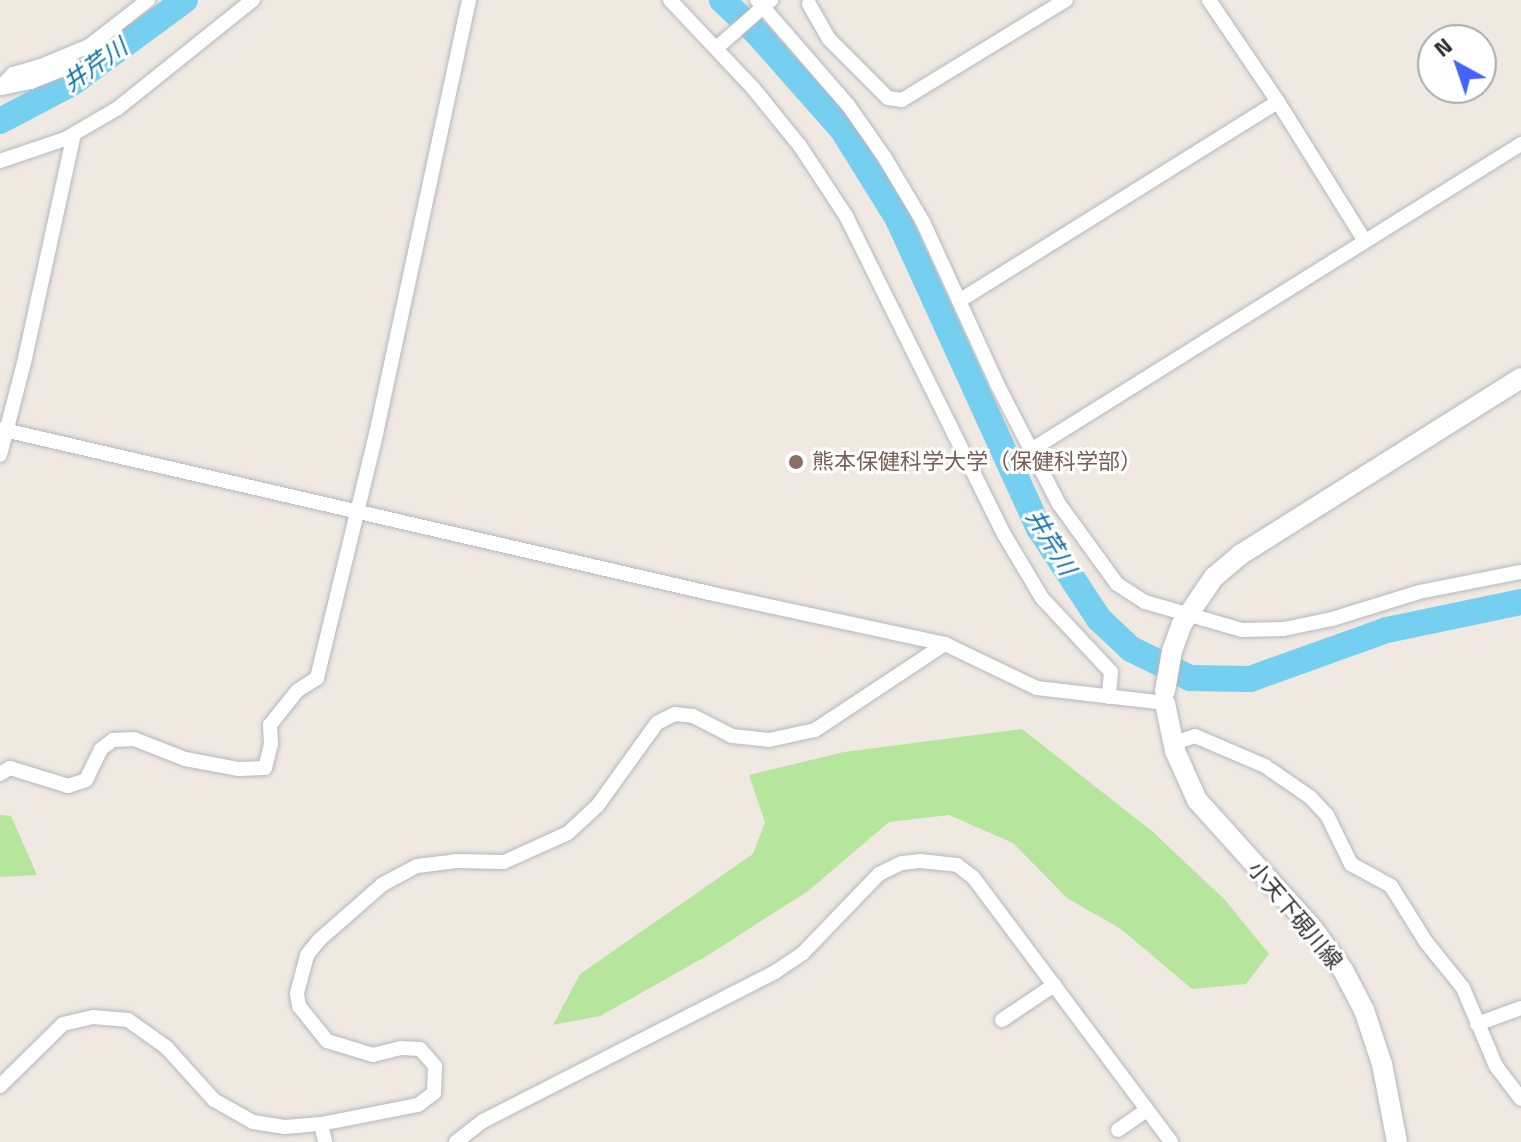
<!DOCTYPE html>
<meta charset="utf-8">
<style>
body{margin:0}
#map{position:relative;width:1521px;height:1142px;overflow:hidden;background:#efe9e1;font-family:"Titillium Web","Noto Sans JP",sans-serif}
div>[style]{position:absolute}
.green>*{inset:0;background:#b6e59e}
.river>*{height:26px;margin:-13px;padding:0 13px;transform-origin:13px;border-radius:13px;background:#75cff0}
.roads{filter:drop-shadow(0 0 2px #b4b7c1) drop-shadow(0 0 2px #b4b7c1)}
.minor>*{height:14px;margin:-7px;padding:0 7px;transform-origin:7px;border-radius:7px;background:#fff}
.secondary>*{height:20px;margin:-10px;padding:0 10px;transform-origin:10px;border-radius:10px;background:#fff}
.dots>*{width:22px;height:22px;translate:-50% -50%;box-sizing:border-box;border:4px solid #fff;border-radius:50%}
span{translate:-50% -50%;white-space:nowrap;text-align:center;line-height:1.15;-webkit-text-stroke:6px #fff;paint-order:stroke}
.education-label{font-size:22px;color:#785e54}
.left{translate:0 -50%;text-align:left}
.street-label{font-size:22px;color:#2e2e2e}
.water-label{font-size:24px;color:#0d6fa3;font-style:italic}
.north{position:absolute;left:1417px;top:24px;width:80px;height:80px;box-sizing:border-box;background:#fff;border:2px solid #ababab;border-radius:50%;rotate:320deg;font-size:22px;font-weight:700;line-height:32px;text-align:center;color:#2e2e2e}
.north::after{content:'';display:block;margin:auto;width:28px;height:36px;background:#4264fb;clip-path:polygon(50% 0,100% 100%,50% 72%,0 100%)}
</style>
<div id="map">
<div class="green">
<div style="clip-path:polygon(1022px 729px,1153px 832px,1225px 900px,1269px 954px,1246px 984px,1192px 989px,1121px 929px,1067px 898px,1013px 843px,949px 815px,889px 822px,808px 891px,705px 957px,600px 1016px,553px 1025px,580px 974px,753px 854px,765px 822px,749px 775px,844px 752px)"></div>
<div style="clip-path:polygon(0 815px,11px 816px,37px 875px,0 877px)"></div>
</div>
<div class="river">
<div style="left:722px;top:0;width:48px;rotate:43.3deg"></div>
<div style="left:757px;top:33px;width:128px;rotate:48.5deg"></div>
<div style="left:842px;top:129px;width:106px;rotate:58.1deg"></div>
<div style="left:898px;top:219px;width:340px;rotate:65.5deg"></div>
<div style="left:1039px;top:528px;width:109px;rotate:56.6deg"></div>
<div style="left:1099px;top:619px;width:44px;rotate:43.2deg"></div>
<div style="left:1131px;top:649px;width:66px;rotate:26.2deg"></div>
<div style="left:1190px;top:678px;width:60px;rotate:1deg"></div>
<div style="left:1250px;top:679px;width:145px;rotate:-19.7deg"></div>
<div style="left:1387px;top:630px;width:137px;rotate:-11.8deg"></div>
<div style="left:0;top:121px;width:81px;rotate:-27.8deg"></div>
<div style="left:72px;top:83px;width:140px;rotate:-36.3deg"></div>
</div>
<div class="roads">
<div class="minor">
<div style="left:670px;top:0;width:121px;rotate:46.7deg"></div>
<div style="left:753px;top:88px;width:75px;rotate:51deg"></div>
<div style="left:800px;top:146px;width:84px;rotate:56.7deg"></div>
<div style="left:846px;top:216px;width:357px;rotate:63.6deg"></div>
<div style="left:1005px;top:536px;width:72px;rotate:59.2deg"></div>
<div style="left:1042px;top:598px;width:101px;rotate:47deg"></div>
<div style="left:1111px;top:672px;width:25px;rotate:95deg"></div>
<div style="left:757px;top:0;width:139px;rotate:49.1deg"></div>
<div style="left:848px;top:105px;width:65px;rotate:55.1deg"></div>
<div style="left:885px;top:158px;width:74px;rotate:59.3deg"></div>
<div style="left:923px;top:222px;width:178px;rotate:65.4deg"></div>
<div style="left:997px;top:384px;width:135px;rotate:62.7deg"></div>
<div style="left:1059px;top:504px;width:99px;rotate:54.1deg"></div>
<div style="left:1117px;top:584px;width:33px;rotate:33deg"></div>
<div style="left:1145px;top:602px;width:101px;rotate:16.1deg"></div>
<div style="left:1242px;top:630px;width:42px;rotate:-1.4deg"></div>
<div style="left:1284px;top:629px;width:49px;rotate:-11.8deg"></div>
<div style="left:1332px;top:619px;width:91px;rotate:-17.2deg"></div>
<div style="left:1419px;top:592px;width:104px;rotate:-11.1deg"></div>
<div style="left:1209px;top:0;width:123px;rotate:55.9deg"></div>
<div style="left:1278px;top:102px;width:164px;rotate:58deg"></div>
<div style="left:809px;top:4px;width:40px;rotate:60.3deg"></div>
<div style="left:829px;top:39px;width:83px;rotate:45deg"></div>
<div style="left:888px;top:98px;width:14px;rotate:8deg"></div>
<div style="left:902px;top:100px;width:192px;rotate:-31.4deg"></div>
<div style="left:721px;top:44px;width:67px;rotate:-41.3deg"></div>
<div style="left:0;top:88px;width:19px;rotate:-47deg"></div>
<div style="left:13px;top:74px;width:29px;rotate:-16deg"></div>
<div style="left:41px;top:66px;width:52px;rotate:-22.6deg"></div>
<div style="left:89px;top:46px;width:75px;rotate:-37.9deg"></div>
<div style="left:2px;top:88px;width:30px;rotate:-12deg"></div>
<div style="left:31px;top:82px;width:45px;rotate:-22deg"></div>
<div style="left:0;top:161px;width:69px;rotate:-18.7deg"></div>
<div style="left:65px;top:139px;width:61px;rotate:-30.3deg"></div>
<div style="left:118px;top:108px;width:173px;rotate:-38.7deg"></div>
<div style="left:959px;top:301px;width:376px;rotate:-32deg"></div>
<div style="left:0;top:429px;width:728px;rotate:13.02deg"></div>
<div style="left:709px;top:593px;width:241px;rotate:12.2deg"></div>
<div style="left:945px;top:644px;width:102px;rotate:25.6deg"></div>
<div style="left:1037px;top:688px;width:129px;rotate:6.7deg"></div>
<div style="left:1031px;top:450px;width:578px;rotate:-31.98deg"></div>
<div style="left:0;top:455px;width:95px;rotate:-75.4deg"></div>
<div style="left:24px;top:363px;width:234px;rotate:-77.7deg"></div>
<div style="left:1174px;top:743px;width:22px;rotate:-18deg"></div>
<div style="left:1195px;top:736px;width:76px;rotate:23.2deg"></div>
<div style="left:1265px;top:766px;width:55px;rotate:34.6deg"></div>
<div style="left:1310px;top:797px;width:25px;rotate:47deg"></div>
<div style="left:1327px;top:815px;width:55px;rotate:63.9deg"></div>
<div style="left:1351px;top:864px;width:46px;rotate:28.8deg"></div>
<div style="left:1391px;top:886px;width:66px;rotate:58deg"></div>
<div style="left:1426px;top:942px;width:59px;rotate:51.2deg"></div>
<div style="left:1463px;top:988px;width:85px;rotate:67.1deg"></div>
<div style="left:1496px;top:1066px;width:41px;rotate:52.9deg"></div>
<div style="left:0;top:774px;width:12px;rotate:-31deg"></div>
<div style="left:10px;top:768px;width:61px;rotate:17.2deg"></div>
<div style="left:68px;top:786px;width:19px;rotate:-18deg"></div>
<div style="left:86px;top:780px;width:34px;rotate:-64deg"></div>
<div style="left:101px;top:749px;width:15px;rotate:-37deg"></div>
<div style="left:113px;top:740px;width:21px;rotate:-3deg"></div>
<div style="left:134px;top:739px;width:55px;rotate:21.4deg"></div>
<div style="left:185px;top:759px;width:55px;rotate:10.5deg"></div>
<div style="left:239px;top:769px;width:26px;rotate:-2deg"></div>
<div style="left:265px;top:768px;width:25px;rotate:-76deg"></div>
<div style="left:271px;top:744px;width:19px;rotate:-93deg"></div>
<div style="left:270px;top:725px;width:43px;rotate:-51.5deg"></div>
<div style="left:297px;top:691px;width:24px;rotate:-33deg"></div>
<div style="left:317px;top:678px;width:251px;rotate:-76.4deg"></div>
<div style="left:376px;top:434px;width:444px;rotate:-77.9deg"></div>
<div style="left:1002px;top:1020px;width:63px;rotate:-33.9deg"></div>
<div style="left:1477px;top:1024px;width:47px;rotate:-20deg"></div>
<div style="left:0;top:1086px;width:88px;rotate:-44.5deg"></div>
<div style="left:63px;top:1024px;width:31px;rotate:-13deg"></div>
<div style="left:93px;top:1017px;width:35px;rotate:5deg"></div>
<div style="left:128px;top:1020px;width:47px;rotate:35.4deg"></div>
<div style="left:166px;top:1047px;width:72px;rotate:47.8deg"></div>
<div style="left:214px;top:1100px;width:45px;rotate:29.4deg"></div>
<div style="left:253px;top:1122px;width:32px;rotate:9deg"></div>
<div style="left:285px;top:1127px;width:36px;rotate:-5deg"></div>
<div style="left:321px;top:1124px;width:99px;rotate:-11.1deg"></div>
<div style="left:418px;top:1105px;width:20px;rotate:-37deg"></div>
<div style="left:434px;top:1093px;width:27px;rotate:-88deg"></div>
<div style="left:435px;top:1066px;width:23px;rotate:-131deg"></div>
<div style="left:420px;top:1049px;width:19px;rotate:-177deg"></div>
<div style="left:401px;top:1048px;width:29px;rotate:166deg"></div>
<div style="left:373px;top:1055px;width:48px;rotate:-163.1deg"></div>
<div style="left:327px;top:1041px;width:45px;rotate:-128.7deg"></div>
<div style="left:299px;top:1006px;width:13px;rotate:-99deg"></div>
<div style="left:297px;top:993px;width:39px;rotate:-75deg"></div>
<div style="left:307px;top:955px;width:19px;rotate:-51deg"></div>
<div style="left:319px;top:940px;width:85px;rotate:-41.2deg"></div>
<div style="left:383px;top:884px;width:38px;rotate:-28deg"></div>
<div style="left:417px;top:866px;width:38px;rotate:-7deg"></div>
<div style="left:455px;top:861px;width:49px;rotate:1.2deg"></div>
<div style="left:504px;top:862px;width:70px;rotate:-24.4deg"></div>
<div style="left:568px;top:833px;width:41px;rotate:-43deg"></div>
<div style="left:598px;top:805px;width:101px;rotate:-54.3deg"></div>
<div style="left:657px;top:723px;width:20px;rotate:-27deg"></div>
<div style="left:675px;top:714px;width:18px;rotate:6deg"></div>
<div style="left:693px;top:716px;width:44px;rotate:27.1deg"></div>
<div style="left:732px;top:736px;width:37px;rotate:6deg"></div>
<div style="left:769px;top:740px;width:47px;rotate:-12.3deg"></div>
<div style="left:815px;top:730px;width:156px;rotate:-33.5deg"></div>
<div style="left:321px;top:1124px;width:18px;rotate:77deg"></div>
<div style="left:1118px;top:1130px;width:35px;rotate:-35deg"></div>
<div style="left:456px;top:1142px;width:34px;rotate:-38deg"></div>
<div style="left:483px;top:1121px;width:328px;rotate:-27deg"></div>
<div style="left:775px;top:972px;width:34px;rotate:-34deg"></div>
<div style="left:803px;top:953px;width:110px;rotate:-46.1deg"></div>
<div style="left:879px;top:874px;width:25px;rotate:-26deg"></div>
<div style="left:902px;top:863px;width:18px;rotate:-6deg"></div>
<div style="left:920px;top:861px;width:37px;rotate:6deg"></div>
<div style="left:957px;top:865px;width:20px;rotate:37deg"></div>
<div style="left:973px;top:877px;width:331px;rotate:53.2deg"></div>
</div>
<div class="secondary">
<div style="left:1165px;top:691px;width:41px;rotate:-80.1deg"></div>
<div style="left:1172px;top:651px;width:29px;rotate:-70deg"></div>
<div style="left:1182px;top:624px;width:57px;rotate:-55.8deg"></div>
<div style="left:1214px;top:577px;width:34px;rotate:-40deg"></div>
<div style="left:1240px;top:555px;width:332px;rotate:-32.2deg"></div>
<div style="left:1165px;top:703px;width:49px;rotate:78.2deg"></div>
<div style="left:1175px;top:751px;width:54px;rotate:65.8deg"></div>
<div style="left:1197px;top:800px;width:173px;rotate:48deg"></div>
<div style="left:1313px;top:929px;width:51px;rotate:53.8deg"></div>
<div style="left:1343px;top:970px;width:45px;rotate:62.3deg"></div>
<div style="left:1364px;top:1010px;width:57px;rotate:71.6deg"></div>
<div style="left:1382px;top:1064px;width:79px;rotate:79.1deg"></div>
</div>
</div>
<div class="dots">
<div style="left:796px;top:462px;background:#8d6e63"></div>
</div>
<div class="education-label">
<span class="left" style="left:812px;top:462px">熊本保健科学大学（保健科学部）</span>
</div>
<div class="street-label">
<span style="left:1295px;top:915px;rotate:50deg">小天下硯川線</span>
</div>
<div class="water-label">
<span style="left:95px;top:65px;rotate:-35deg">井芹川</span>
<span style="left:1051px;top:542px;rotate:59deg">井芹川</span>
</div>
<div class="north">N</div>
</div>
